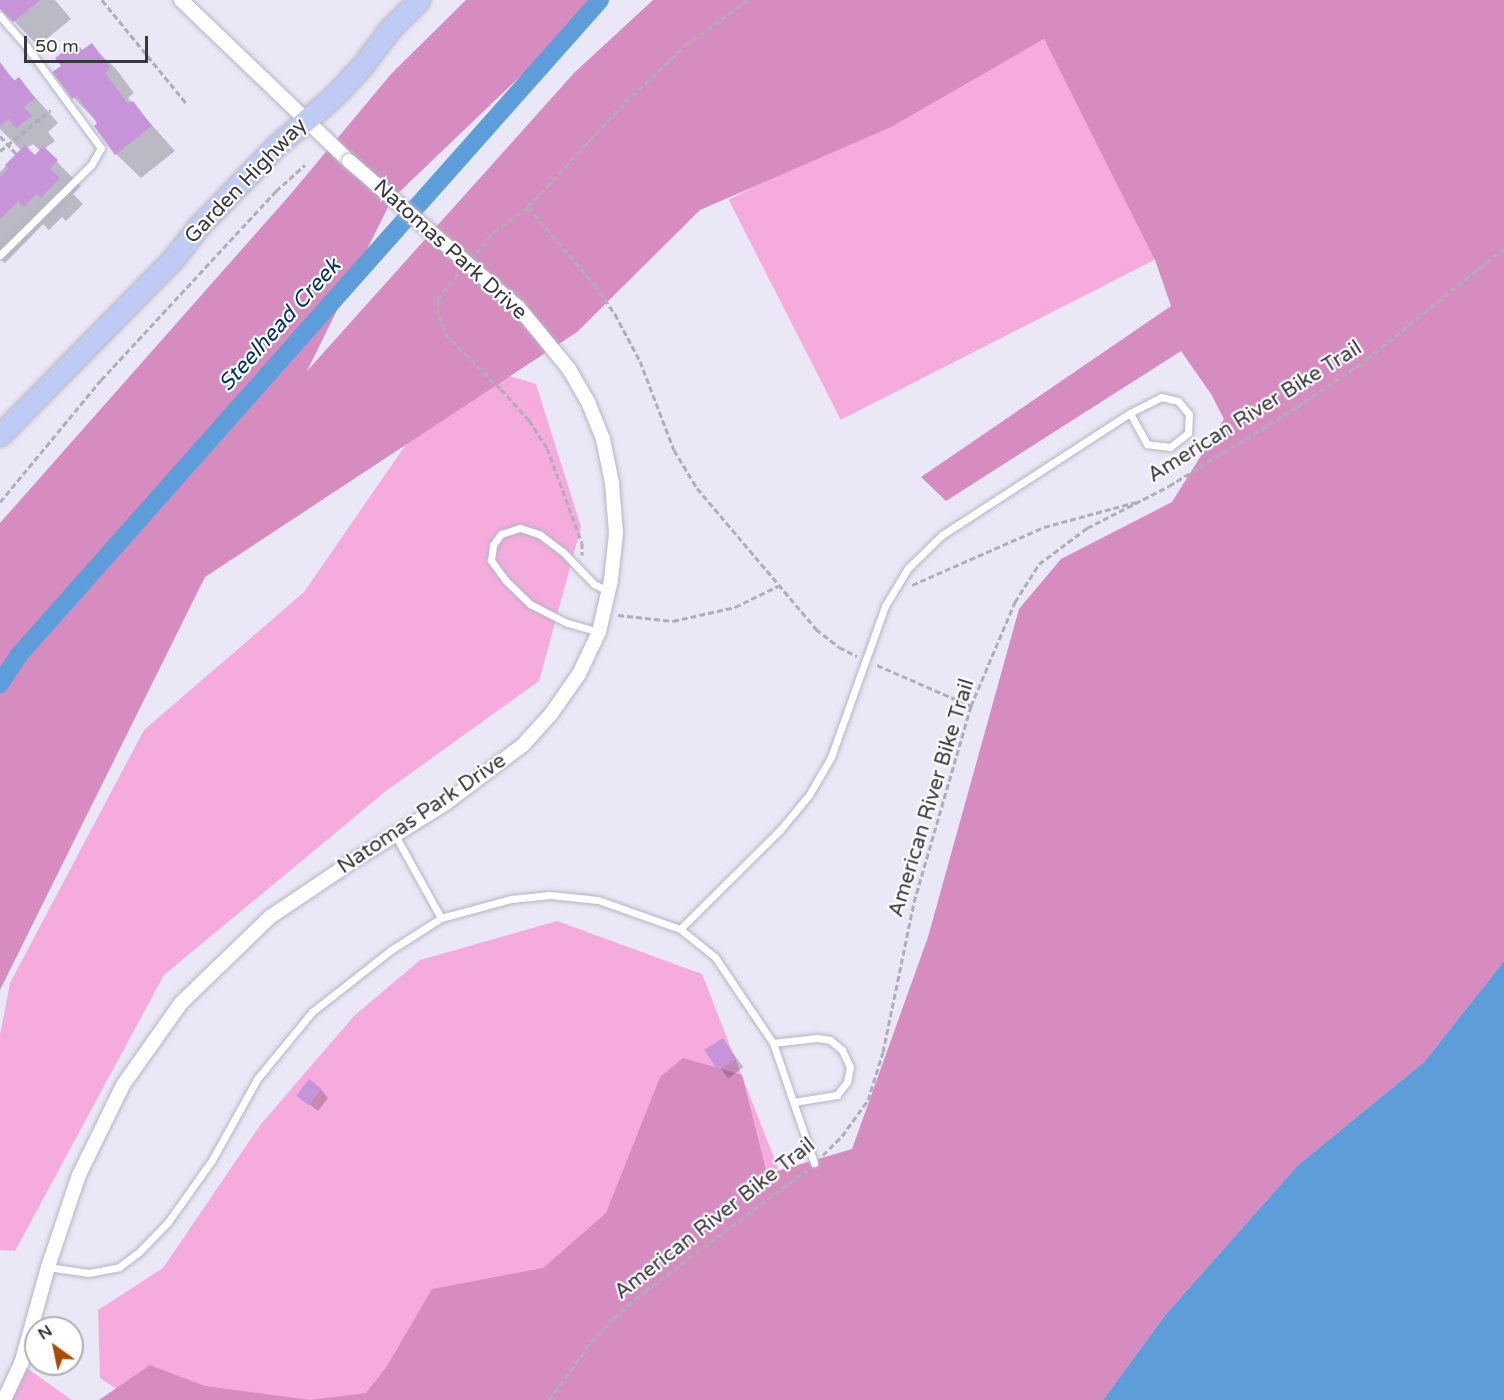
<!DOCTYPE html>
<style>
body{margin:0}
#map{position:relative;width:1504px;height:1400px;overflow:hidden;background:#eae8f6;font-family:"Varela Round",sans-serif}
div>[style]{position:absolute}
.green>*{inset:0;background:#f5acdd;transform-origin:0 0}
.forest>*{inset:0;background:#d68cbf}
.water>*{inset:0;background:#5d9eda}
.shadow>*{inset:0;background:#0003;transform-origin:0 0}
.canal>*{height:18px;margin:-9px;padding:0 9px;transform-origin:9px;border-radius:9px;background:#5d9eda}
.building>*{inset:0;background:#c794d9;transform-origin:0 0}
.path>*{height:3px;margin-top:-1.5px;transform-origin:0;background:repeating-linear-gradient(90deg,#aeadb8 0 6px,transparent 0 9px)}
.roads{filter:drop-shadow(0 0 2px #b7b4c2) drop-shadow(0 0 2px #b7b4c2)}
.service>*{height:7px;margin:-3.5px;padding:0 3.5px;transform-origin:3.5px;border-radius:3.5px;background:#fff}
.minor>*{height:14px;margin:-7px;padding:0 7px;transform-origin:7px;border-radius:7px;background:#fff}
.primary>*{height:21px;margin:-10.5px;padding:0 10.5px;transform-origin:10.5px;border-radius:10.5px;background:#bfcbf5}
.bridges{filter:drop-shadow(0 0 2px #b7b4c2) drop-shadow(0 0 2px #b7b4c2)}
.minor-bridge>*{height:14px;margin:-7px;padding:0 7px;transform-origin:7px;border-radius:7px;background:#fff}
span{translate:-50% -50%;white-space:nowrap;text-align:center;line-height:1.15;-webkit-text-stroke:4.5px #fff;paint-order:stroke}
.street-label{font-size:21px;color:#38373d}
.water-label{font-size:22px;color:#01345a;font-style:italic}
.north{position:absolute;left:24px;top:1316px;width:60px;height:60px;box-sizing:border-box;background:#fff;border:2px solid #afafb1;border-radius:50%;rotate:327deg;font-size:16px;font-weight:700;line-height:24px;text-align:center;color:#38373d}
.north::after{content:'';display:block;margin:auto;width:21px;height:27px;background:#ac4b02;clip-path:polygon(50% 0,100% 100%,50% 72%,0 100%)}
.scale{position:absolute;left:24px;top:36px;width:124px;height:27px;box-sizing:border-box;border:3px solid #38373d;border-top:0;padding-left:8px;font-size:18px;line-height:21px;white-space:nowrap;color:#38373d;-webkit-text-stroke:4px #fff;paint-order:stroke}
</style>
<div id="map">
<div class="green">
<div style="left:1044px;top:39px;width:247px;height:354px;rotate:63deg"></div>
<div style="clip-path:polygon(463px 362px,536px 384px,581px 527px,539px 681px,386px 791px,164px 975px,15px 1251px,0 1250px,0 1035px,10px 983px,144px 730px,304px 592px)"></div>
<div style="clip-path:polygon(557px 921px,702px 974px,778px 1168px,633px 1261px,491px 1400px,133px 1400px,100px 1378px,98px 1310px,163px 1268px,261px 1124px,354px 1016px,420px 960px)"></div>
<div style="clip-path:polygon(21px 1364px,72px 1400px,8px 1400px)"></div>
</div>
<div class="forest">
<div style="clip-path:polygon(466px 0,600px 0,392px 199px,307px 371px,574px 73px,653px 0,1504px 0,1504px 961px,1424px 1062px,1298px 1165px,1166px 1314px,1103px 1400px,99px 1400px,150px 1365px,205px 1386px,310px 1400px,366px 1393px,387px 1366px,432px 1289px,543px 1268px,606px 1213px,660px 1077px,683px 1058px,742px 1075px,767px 1174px,852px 1149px,928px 937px,1019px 609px,1061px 559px,1172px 502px,1224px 419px,1211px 394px,1181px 351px,946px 501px,921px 477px,1171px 306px,1155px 260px,1044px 39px,891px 127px,700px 210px,577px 332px,205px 577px,0 990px,0 523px,289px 196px,392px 73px)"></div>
</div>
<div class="water">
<div style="clip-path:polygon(1504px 961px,1504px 1400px,1103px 1400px,1166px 1314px,1298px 1165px,1424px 1062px)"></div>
</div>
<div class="shadow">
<div style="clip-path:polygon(0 0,55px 0,71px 19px,38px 46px,0 6px)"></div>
<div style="clip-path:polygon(91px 45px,116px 69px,134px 93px,128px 98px,175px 151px,141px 178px,116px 154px,99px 124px,74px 98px,54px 72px)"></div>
<div style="clip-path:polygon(evenodd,3px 69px,16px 81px,19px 79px,58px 123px,48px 132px,55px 141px,44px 149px,81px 186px,73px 194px,83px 204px,66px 221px,62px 217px,49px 230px,43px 224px,5px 263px,0 259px,0 172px,21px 150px,0 129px,0 71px,3px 69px,33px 144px,41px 151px,35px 157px,27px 148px,33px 144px)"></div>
<div style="left:723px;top:1040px;width:34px;height:19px;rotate:53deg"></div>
<div style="clip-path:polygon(321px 1090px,328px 1098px,318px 1111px,298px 1095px)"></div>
</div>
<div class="canal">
<div style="left:0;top:684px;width:33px;rotate:-57deg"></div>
<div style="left:18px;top:656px;width:877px;rotate:-48.42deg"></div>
</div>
<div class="building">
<div style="clip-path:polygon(0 0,40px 0,13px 22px,0 9px)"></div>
<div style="clip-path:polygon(76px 42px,82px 50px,92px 43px,110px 68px,105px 73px,128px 104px,133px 101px,152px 126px,115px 155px,94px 126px,97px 123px,77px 96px,72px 99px,52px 72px,61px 66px,55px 58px)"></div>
<div style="clip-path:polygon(0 62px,14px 81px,19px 77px,35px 98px,24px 107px,32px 116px,16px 128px,9px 119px,0 126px)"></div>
<div style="clip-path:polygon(25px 145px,35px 155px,43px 146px,58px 160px,50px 169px,60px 178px,41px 198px,36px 194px,24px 207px,18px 201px,0 219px,0 177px,8px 169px,5px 165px)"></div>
<div style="left:723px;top:1038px;width:25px;height:22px;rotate:58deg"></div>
<div style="left:309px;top:1079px;width:16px;height:21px;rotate:38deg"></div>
</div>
<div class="path">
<div style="left:102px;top:0;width:133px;rotate:50.8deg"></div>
<div style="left:0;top:136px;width:24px;rotate:48deg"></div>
<div style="left:0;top:151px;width:65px;rotate:-38.8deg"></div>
<div style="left:528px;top:207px;width:101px;rotate:49.4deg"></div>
<div style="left:594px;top:284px;width:37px;rotate:55deg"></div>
<div style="left:615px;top:314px;width:53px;rotate:62deg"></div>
<div style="left:640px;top:361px;width:95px;rotate:69.1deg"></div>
<div style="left:674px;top:450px;width:44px;rotate:58.8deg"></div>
<div style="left:697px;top:488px;width:185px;rotate:49.8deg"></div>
<div style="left:816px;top:629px;width:29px;rotate:38deg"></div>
<div style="left:839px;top:647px;width:20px;rotate:27deg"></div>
<div style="left:476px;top:253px;width:28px;rotate:-49deg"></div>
<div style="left:494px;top:232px;width:42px;rotate:-36.3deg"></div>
<div style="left:528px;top:207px;width:143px;rotate:-47.3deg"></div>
<div style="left:625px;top:102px;width:82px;rotate:-43deg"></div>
<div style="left:685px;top:46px;width:77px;rotate:-36.6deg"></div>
<div style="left:458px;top:274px;width:32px;rotate:129deg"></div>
<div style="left:438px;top:299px;width:8px;rotate:97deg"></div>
<div style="left:437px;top:307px;width:28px;rotate:73deg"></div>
<div style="left:445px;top:334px;width:78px;rotate:44.5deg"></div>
<div style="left:501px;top:389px;width:42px;rotate:47.9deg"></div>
<div style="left:529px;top:420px;width:33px;rotate:57deg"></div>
<div style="left:547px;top:448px;width:101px;rotate:69.8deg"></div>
<div style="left:582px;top:543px;width:12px;rotate:90deg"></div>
<div style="left:0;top:502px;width:158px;rotate:-50.4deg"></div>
<div style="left:101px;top:380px;width:258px;rotate:-47.2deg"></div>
<div style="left:276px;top:191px;width:39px;rotate:-42deg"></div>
<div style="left:912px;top:585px;width:144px;rotate:-23.7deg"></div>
<div style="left:1044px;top:527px;width:95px;rotate:-15.2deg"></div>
<div style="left:618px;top:615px;width:55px;rotate:6.2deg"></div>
<div style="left:673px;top:621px;width:64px;rotate:-12.7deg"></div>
<div style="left:735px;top:607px;width:48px;rotate:-26deg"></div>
<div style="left:877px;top:665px;width:103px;rotate:23.6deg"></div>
<div style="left:823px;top:1155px;width:27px;rotate:-45deg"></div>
<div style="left:842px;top:1136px;width:44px;rotate:-54.2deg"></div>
<div style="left:868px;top:1100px;width:50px;rotate:-72.6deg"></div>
<div style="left:883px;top:1052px;width:153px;rotate:-78.3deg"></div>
<div style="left:914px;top:902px;width:204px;rotate:-73.8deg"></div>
<div style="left:971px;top:706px;width:113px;rotate:-67.1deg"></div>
<div style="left:1015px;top:602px;width:45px;rotate:-57.7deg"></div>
<div style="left:1039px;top:564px;width:60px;rotate:-36.9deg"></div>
<div style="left:1087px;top:528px;width:92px;rotate:-27.1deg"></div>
<div style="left:1169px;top:486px;width:150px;rotate:-31.7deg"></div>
<div style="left:1297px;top:407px;width:85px;rotate:-34.4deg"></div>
<div style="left:1367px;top:359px;width:176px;rotate:-39deg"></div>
<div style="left:549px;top:1400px;width:72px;rotate:-54.1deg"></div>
<div style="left:591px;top:1342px;width:33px;rotate:-46deg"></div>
<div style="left:614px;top:1318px;width:41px;rotate:-41.1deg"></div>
<div style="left:645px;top:1291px;width:202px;rotate:-36.8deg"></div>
</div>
<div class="roads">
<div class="service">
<div style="left:0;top:16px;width:41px;rotate:48.9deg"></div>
<div style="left:27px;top:47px;width:125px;rotate:53.8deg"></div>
<div style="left:101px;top:148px;width:20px;rotate:120deg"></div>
<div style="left:91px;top:165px;width:128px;rotate:135.3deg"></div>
<div style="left:599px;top:632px;width:33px;rotate:-164deg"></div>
<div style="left:567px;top:623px;width:42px;rotate:-152.8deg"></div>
<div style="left:530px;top:604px;width:33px;rotate:-136deg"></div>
<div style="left:506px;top:581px;width:26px;rotate:-126deg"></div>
<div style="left:491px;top:560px;width:15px;rotate:-82deg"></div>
<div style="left:493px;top:545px;width:14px;rotate:-54deg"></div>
<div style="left:501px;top:534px;width:20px;rotate:-18deg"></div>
<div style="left:520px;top:528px;width:20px;rotate:18deg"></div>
<div style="left:539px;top:534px;width:30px;rotate:37deg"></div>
<div style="left:563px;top:552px;width:45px;rotate:45.9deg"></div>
<div style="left:594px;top:584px;width:16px;rotate:27deg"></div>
<div style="left:395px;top:835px;width:95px;rotate:61deg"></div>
<div style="left:680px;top:929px;width:141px;rotate:-44.7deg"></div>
<div style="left:780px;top:830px;width:45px;rotate:-50.4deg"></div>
<div style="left:809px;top:795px;width:44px;rotate:-59.9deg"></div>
<div style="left:831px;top:757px;width:160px;rotate:-70.3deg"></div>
<div style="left:885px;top:606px;width:44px;rotate:-58.8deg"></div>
<div style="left:908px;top:568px;width:47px;rotate:-44.1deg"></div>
<div style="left:942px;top:535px;width:224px;rotate:-33deg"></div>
<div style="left:1130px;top:413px;width:35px;rotate:-27deg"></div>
<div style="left:1161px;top:397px;width:17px;rotate:13deg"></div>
<div style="left:1178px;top:401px;width:17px;rotate:50deg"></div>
<div style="left:1189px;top:414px;width:19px;rotate:93deg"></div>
<div style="left:1188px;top:433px;width:23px;rotate:142deg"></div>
<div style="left:1170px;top:447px;width:23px;rotate:-173deg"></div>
<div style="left:1147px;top:444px;width:35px;rotate:-119deg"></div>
<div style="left:773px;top:1043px;width:44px;rotate:-6.5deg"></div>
<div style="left:817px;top:1038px;width:13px;rotate:9deg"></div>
<div style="left:830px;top:1040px;width:16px;rotate:40deg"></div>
<div style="left:842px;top:1050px;width:19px;rotate:65deg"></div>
<div style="left:850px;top:1067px;width:15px;rotate:101deg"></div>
<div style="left:847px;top:1082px;width:16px;rotate:128deg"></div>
<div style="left:837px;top:1095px;width:44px;rotate:170.8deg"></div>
<div style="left:48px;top:1267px;width:41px;rotate:8.3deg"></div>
<div style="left:89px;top:1273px;width:31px;rotate:-11deg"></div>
<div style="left:119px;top:1267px;width:26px;rotate:-37deg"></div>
<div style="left:140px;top:1251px;width:40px;rotate:-46deg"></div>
<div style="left:168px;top:1222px;width:76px;rotate:-54.6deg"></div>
<div style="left:212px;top:1160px;width:93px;rotate:-60.9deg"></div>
<div style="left:257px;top:1079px;width:87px;rotate:-50.6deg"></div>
<div style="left:312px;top:1012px;width:100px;rotate:-38.1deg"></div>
<div style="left:391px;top:950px;width:59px;rotate:-32.6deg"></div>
<div style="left:441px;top:918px;width:73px;rotate:-15.2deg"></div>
<div style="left:511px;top:899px;width:39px;rotate:-6deg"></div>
<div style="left:550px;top:895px;width:48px;rotate:5.9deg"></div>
<div style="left:598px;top:900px;width:87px;rotate:19.5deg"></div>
<div style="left:680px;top:929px;width:45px;rotate:38.7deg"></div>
<div style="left:715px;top:957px;width:104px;rotate:56deg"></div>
<div style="left:773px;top:1043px;width:127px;rotate:71.1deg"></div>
</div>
<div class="minor">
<div style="left:181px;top:0;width:233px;rotate:43.8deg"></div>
<div style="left:4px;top:1400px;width:40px;rotate:-65deg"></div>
<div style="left:21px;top:1364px;width:101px;rotate:-74.4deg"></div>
<div style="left:48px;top:1267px;width:97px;rotate:-71.4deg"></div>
<div style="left:79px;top:1175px;width:100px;rotate:-63.9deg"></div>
<div style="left:123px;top:1085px;width:100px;rotate:-54.7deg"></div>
<div style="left:181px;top:1003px;width:124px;rotate:-44deg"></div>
<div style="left:270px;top:917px;width:100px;rotate:-34deg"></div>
<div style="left:353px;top:861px;width:110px;rotate:-31.9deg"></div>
<div style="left:446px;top:803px;width:96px;rotate:-37deg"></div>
<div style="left:523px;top:745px;width:42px;rotate:-47.9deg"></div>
<div style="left:551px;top:714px;width:49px;rotate:-55deg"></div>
<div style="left:579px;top:674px;width:47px;rotate:-64.5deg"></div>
<div style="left:599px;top:632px;width:53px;rotate:-77deg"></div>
<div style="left:611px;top:580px;width:47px;rotate:-83.9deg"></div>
<div style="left:616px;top:533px;width:50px;rotate:-94.6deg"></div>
<div style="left:612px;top:483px;width:45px;rotate:-101.6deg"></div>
<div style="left:603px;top:439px;width:40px;rotate:-112deg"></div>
<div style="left:588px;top:402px;width:38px;rotate:-120deg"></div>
<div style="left:569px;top:369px;width:80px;rotate:-129.4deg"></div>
<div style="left:518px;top:307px;width:34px;rotate:-140deg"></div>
</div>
<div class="primary">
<div style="left:0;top:435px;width:247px;rotate:-45.5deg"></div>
<div style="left:173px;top:259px;width:42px;rotate:-51.8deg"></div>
<div style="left:199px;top:226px;width:112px;rotate:-46.1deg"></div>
<div style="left:277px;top:145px;width:75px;rotate:-40.7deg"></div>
<div style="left:334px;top:96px;width:41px;rotate:-47deg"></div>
<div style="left:362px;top:66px;width:45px;rotate:-53.1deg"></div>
<div style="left:389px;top:30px;width:42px;rotate:-45deg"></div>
</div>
</div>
<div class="bridges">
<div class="minor-bridge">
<div style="left:349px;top:161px;width:189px;rotate:40.9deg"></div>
</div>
</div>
<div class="street-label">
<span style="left:246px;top:181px;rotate:-46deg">Garden Highway</span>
<span style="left:450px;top:250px;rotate:42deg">Natomas Park Drive</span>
<span style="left:1255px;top:412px;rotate:-32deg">American River Bike Trail</span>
<span style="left:932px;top:798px;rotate:-73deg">American River Bike Trail</span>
<span style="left:422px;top:814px;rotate:-34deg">Natomas Park Drive</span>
<span style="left:715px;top:1219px;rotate:-38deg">American River Bike Trail</span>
</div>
<div class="water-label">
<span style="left:280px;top:325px;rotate:-48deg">Steelhead Creek</span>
</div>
<div class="north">N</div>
<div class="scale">50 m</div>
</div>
